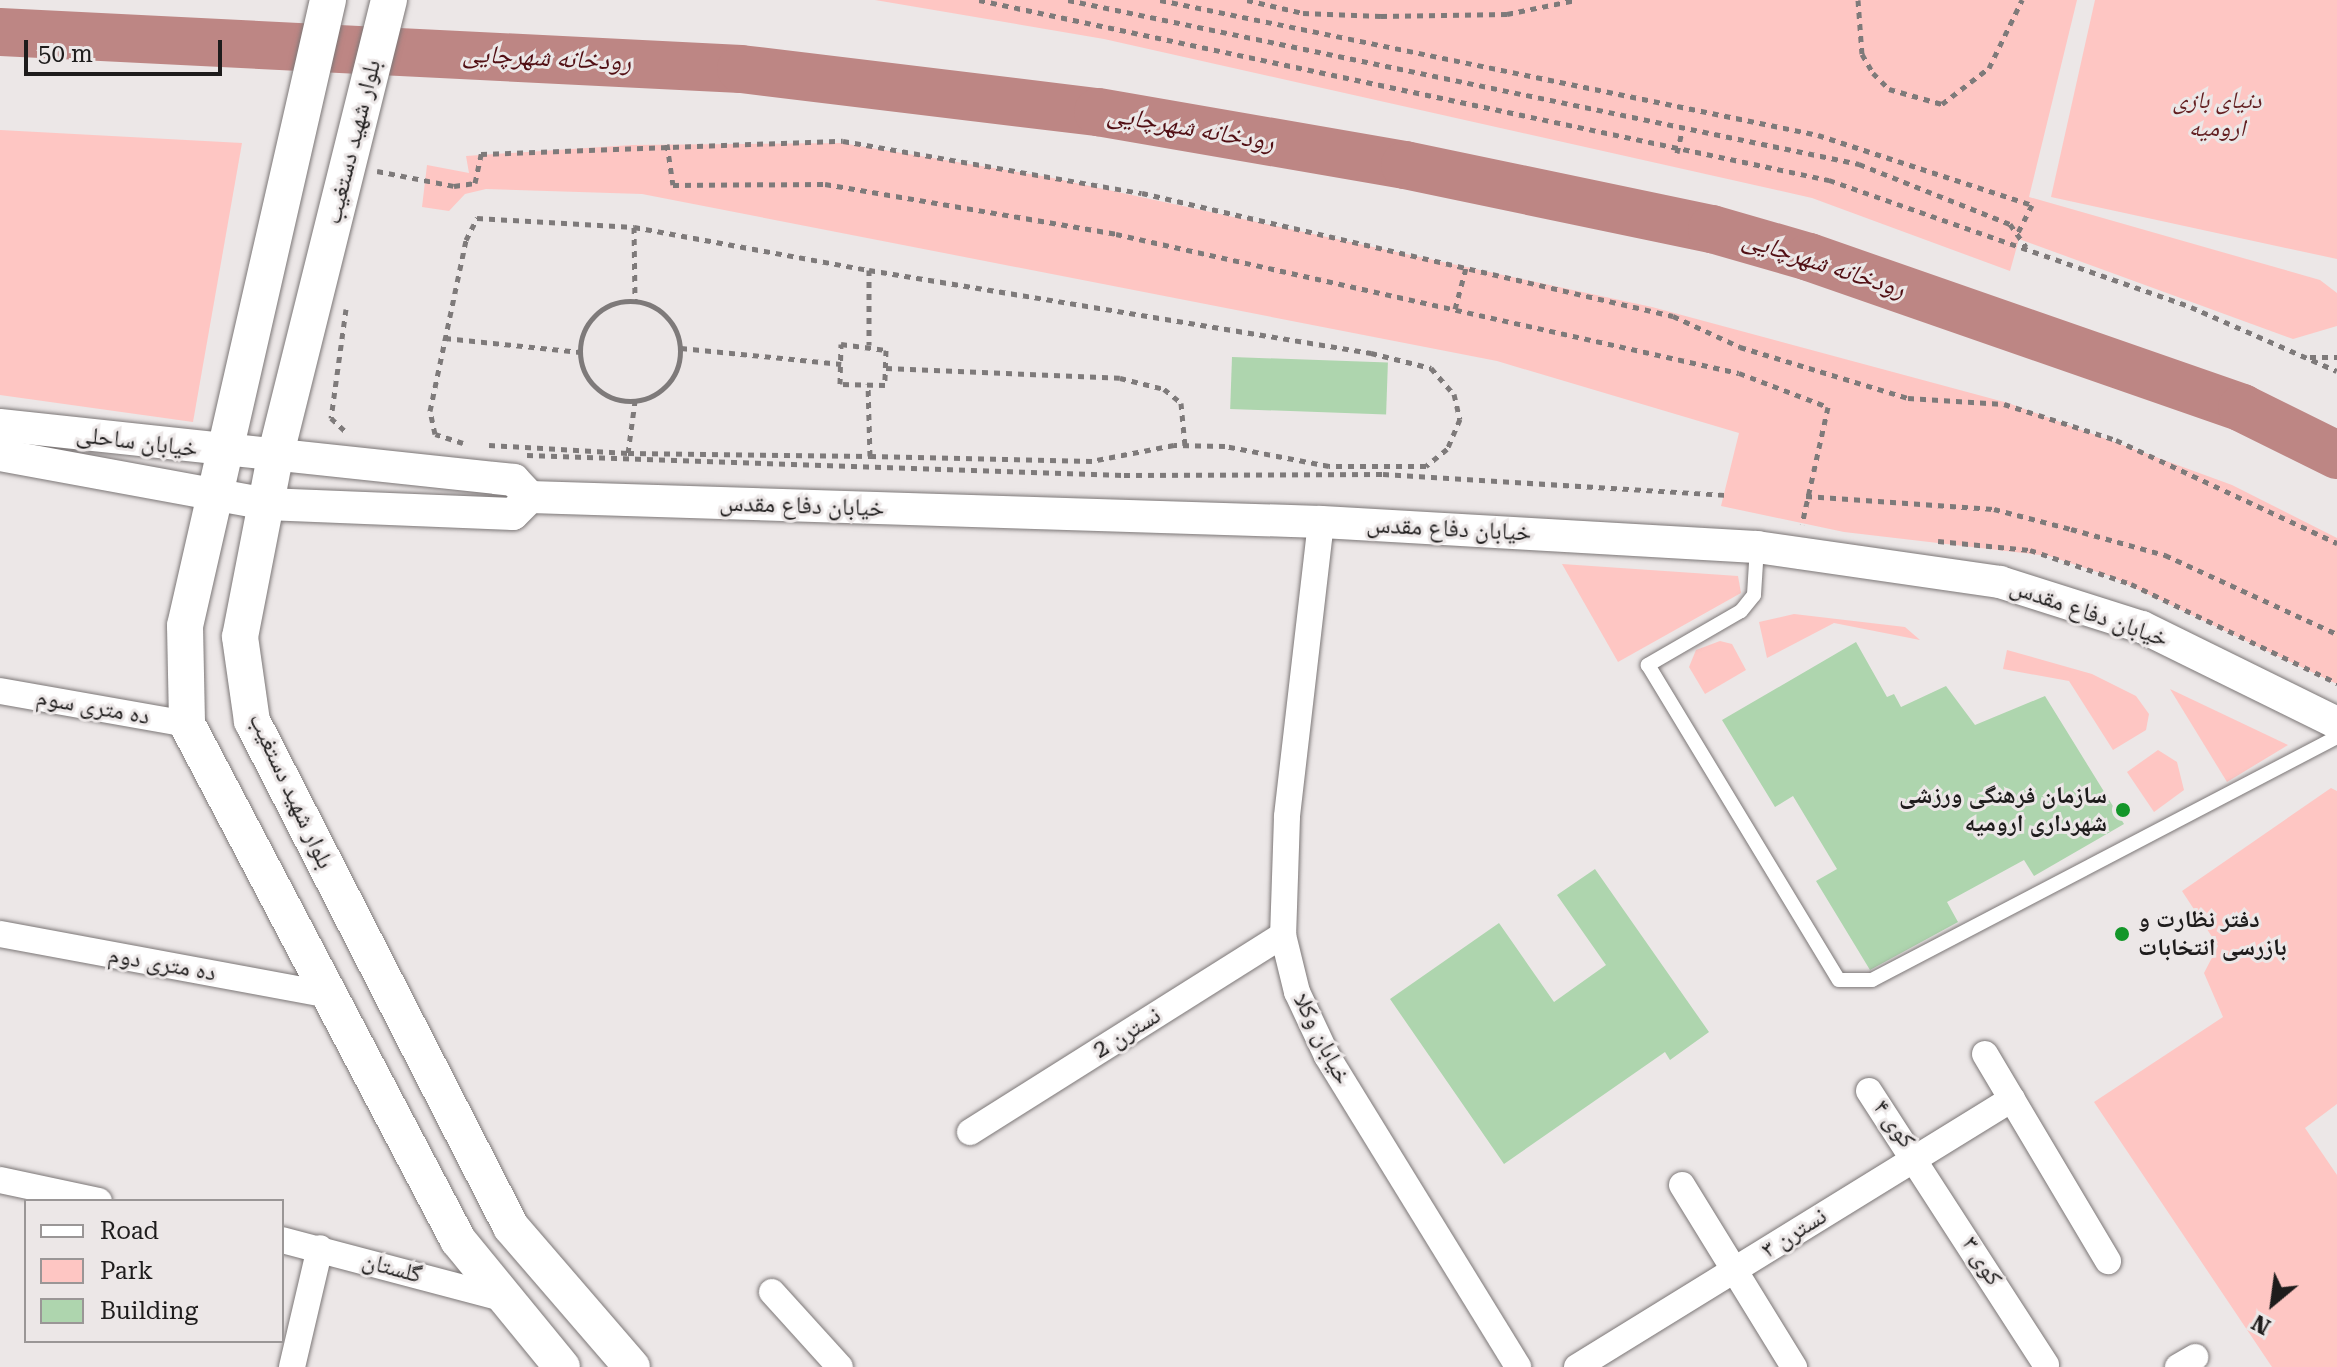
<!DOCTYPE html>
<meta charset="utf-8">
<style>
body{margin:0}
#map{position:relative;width:2337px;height:1367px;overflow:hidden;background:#ece7e7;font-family:"Roboto Serif","Noto Naskh Arabic",serif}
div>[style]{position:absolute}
.green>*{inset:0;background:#fec6c3}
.river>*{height:48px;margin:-24px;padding:0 24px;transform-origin:24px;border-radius:24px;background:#bd8684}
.building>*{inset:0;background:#aed5ae;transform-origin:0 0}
.path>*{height:5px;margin-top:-2.5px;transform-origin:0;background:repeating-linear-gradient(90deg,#7e7a7a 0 6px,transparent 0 12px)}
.path>.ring{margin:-2.5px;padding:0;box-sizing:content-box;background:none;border:5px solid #7e7a7a;border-radius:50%}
.roads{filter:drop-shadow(0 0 2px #7c7777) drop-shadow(0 0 2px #7c7777)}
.service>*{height:14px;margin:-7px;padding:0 7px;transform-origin:7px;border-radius:7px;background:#fff}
.minor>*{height:26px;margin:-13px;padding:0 13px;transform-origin:13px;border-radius:13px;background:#fff}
.tertiary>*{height:32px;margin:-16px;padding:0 16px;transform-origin:16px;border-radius:16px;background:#fff}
.secondary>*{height:36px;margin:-18px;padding:0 18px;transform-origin:18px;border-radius:18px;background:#fff}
.dots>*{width:22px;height:22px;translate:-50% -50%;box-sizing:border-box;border:4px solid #ece7e7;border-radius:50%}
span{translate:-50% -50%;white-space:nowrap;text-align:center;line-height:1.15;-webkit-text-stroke:6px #ece7e7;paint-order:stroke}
.park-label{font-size:24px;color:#631f21;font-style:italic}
.street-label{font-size:24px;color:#1e1c1c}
.poi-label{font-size:24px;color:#1e1c1c;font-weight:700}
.right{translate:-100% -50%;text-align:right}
.left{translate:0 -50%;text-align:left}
.water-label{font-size:26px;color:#510e13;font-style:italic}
.legend{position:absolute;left:24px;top:1199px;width:260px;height:144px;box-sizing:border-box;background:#ece7e7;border:2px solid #9a9696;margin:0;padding:10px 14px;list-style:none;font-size:24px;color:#1e1c1c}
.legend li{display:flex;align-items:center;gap:16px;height:40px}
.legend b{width:40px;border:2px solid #9a9696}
.north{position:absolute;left:2233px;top:1263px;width:80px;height:80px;-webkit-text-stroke:6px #ece7e7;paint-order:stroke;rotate:209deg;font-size:22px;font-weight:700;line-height:32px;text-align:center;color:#1e1c1c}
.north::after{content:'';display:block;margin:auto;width:28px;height:36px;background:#1e1c1c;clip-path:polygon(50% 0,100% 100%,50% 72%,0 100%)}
.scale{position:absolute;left:24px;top:40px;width:198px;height:36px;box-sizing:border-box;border:4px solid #1e1c1c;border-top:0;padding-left:10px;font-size:24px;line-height:28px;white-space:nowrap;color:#1e1c1c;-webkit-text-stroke:6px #ece7e7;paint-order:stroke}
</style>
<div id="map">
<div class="green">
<div style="clip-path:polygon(875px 0,2077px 0,2029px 197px,2320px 280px,2337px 293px,2337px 326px,2293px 339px,2019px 239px,2010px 271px,1812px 198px,1104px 39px)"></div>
<div style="clip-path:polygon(2095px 0,2337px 0,2337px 259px,2051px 197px)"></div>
<div style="clip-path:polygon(0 130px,242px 143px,193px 422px,0 395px)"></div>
<div style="clip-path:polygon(841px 143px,1048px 177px,1652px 307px,2008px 403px,2232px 485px,2337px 538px,2337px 684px,2112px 577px,2049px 556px,1844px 532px,1721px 506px,1739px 433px,1497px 361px,642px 194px,486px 189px,465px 194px,449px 211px,422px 207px,427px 165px,469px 173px,466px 156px,632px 145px)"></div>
<div style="clip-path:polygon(1562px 564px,1738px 576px,1741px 593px,1618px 662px)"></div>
<div style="clip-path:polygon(1794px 614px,1905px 627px,1920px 640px,1834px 623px,1767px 658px,1759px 622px)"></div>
<div style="clip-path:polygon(1720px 641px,1732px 644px,1746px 670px,1705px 694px,1689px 667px,1696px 650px)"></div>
<div style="clip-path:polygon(2007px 650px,2092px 674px,2136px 696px,2149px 714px,2146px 730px,2113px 750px,2069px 681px,2003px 669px)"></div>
<div style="clip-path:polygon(2170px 689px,2288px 745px,2227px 782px)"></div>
<div style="clip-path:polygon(2158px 750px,2177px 762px,2184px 790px,2154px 812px,2127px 772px)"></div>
<div style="clip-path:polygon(2331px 788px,2337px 791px,2337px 1104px,2305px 1128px,2337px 1175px,2337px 1367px,2272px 1367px,2094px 1102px,2223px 1017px,2204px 973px,2218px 946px,2182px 891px)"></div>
</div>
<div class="river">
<div style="left:0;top:32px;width:742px;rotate:2.86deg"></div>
<div style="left:741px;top:69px;width:360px;rotate:6.9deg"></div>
<div style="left:1098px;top:112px;width:312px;rotate:9.8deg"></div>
<div style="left:1405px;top:165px;width:314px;rotate:11.8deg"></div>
<div style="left:1712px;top:229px;width:101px;rotate:16.1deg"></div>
<div style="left:1809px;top:257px;width:459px;rotate:19.2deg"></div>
<div style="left:2242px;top:408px;width:106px;rotate:26.3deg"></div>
</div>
<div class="building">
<div style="left:1232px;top:357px;width:156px;height:52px;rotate:2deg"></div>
<div style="clip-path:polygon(1856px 642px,1887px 697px,1894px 694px,1901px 707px,1946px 686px,1975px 725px,2045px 696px,2124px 824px,2034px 876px,2024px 860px,1947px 902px,1958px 922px,1870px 970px,1816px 881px,1837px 869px,1793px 796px,1775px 807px,1722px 720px)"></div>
<div style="clip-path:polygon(1595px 869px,1709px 1032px,1670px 1060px,1665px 1052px,1504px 1164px,1390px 999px,1499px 923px,1554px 1002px,1606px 965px,1557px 895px)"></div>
</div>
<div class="path">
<div style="left:979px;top:0;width:869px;rotate:11.96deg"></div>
<div style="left:1829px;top:180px;width:384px;rotate:19.3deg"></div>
<div style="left:2191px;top:307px;width:159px;rotate:23.7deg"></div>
<div style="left:1068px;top:0;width:808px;rotate:11.71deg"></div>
<div style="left:1859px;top:164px;width:162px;rotate:21.7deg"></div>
<div style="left:2010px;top:224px;width:28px;rotate:55deg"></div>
<div style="left:1160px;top:0;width:672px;rotate:11.59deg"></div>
<div style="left:1818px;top:135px;width:225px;rotate:18.1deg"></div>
<div style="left:2032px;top:205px;width:33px;rotate:117deg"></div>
<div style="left:1247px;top:0;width:57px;rotate:13.1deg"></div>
<div style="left:1303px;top:13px;width:78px;rotate:2.2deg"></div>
<div style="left:1381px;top:16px;width:126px;rotate:-0.9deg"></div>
<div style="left:1507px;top:14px;width:70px;rotate:-11.5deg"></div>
<div style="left:1858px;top:0;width:54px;rotate:85.8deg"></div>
<div style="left:1862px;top:54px;width:22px;rotate:60deg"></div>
<div style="left:1873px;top:73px;width:23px;rotate:45deg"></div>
<div style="left:1889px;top:89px;width:55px;rotate:15.8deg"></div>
<div style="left:1942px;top:104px;width:59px;rotate:-37.5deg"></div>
<div style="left:1989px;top:68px;width:76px;rotate:-64.1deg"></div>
<div style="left:667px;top:144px;width:41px;rotate:81.7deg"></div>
<div style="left:673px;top:185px;width:152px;rotate:-0.4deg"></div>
<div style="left:825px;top:184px;width:295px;rotate:9.7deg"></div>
<div style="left:1116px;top:234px;width:638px;rotate:12.58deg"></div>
<div style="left:1739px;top:373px;width:95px;rotate:20.9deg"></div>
<div style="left:1828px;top:407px;width:120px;rotate:102.5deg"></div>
<div style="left:1677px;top:153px;width:22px;rotate:-77deg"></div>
<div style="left:377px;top:171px;width:78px;rotate:11deg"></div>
<div style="left:454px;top:186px;width:21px;rotate:-8deg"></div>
<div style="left:475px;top:183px;width:30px;rotate:-78deg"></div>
<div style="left:481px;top:154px;width:362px;rotate:-2.1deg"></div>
<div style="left:843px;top:141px;width:303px;rotate:9.9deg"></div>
<div style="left:1142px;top:193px;width:545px;rotate:13.04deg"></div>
<div style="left:1673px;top:316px;width:74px;rotate:24.8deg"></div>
<div style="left:1740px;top:347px;width:176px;rotate:16.9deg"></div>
<div style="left:1908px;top:398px;width:96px;rotate:3.6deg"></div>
<div style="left:2004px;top:404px;width:118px;rotate:17.8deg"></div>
<div style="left:2116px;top:440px;width:244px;rotate:25deg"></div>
<div style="left:634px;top:227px;width:74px;rotate:89.2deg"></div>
<div style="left:869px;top:270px;width:509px;rotate:9.39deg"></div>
<div style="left:1371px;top:353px;width:62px;rotate:14deg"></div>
<div style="left:1431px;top:368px;width:35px;rotate:49deg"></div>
<div style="left:1454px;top:394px;width:26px;rotate:77deg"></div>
<div style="left:1460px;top:419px;width:33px;rotate:113deg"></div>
<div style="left:1447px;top:449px;width:27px;rotate:141deg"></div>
<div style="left:1426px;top:466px;width:97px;rotate:180deg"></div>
<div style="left:1329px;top:466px;width:106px;rotate:-169.1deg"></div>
<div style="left:1225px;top:446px;width:51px;rotate:-178.9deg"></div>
<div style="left:1174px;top:445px;width:84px;rotate:169deg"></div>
<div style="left:1092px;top:461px;width:222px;rotate:-178.7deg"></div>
<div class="ring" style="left:580px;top:301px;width:95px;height:95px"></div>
<div style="left:346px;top:309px;width:110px;rotate:97.8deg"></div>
<div style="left:331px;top:418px;width:23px;rotate:43deg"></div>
<div style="left:1455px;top:309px;width:42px;rotate:-75deg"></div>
<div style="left:445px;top:338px;width:136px;rotate:5.9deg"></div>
<div style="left:841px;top:344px;width:45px;rotate:7.6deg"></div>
<div style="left:886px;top:350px;width:35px;rotate:92deg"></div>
<div style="left:885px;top:385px;width:45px;rotate:-178.7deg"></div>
<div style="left:840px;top:384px;width:40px;rotate:-88.6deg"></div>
<div style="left:681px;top:348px;width:161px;rotate:5.7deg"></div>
<div style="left:2310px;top:357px;width:27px"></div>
<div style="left:886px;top:368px;width:234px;rotate:2.4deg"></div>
<div style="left:1120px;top:378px;width:45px;rotate:14deg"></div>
<div style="left:1164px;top:389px;width:22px;rotate:39deg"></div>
<div style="left:1181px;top:403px;width:43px;rotate:84.7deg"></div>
<div style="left:463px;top:443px;width:29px;rotate:-162deg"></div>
<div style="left:435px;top:434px;width:24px;rotate:-102deg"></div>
<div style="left:430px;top:411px;width:175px;rotate:-78.1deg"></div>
<div style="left:466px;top:240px;width:25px;rotate:-63deg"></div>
<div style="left:477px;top:218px;width:157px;rotate:3.3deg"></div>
<div style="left:634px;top:227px;width:239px;rotate:10.4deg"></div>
<div style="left:869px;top:270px;width:75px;rotate:90deg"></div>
<div style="left:489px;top:445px;width:139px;rotate:3.3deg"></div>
<div style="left:628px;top:453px;width:52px;rotate:-82.3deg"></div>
<div style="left:628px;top:453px;width:242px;rotate:0.7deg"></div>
<div style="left:870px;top:456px;width:72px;rotate:-91.6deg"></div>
<div style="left:527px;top:455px;width:597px;rotate:1.92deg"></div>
<div style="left:1124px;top:475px;width:259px;rotate:-0.2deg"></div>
<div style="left:1383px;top:474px;width:342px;rotate:3.5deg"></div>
<div style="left:1806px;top:496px;width:188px;rotate:4deg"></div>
<div style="left:1994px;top:509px;width:80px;rotate:14.6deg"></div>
<div style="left:2071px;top:529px;width:98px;rotate:15.5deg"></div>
<div style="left:2165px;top:555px;width:189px;rotate:24.7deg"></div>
<div style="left:1938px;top:541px;width:92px;rotate:5.6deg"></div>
<div style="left:2030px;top:550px;width:107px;rotate:18.6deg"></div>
<div style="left:2131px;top:584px;width:229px;rotate:25.7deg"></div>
</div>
<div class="roads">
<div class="service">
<div style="left:1757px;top:547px;width:48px;rotate:93.6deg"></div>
<div style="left:1754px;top:595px;width:21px;rotate:129deg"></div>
<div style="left:1741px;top:611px;width:108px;rotate:149.9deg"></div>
<div style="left:1648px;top:665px;width:368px;rotate:58.8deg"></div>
<div style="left:1839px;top:980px;width:33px"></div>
<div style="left:1872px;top:980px;width:525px;rotate:-27.59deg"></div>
</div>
<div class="minor">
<div style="left:1321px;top:522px;width:297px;rotate:96.6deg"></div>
<div style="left:1287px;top:817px;width:118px;rotate:91.9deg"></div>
<div style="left:1283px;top:935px;width:59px;rotate:76.2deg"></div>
<div style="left:1297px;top:992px;width:71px;rotate:64.9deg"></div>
<div style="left:1327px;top:1056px;width:365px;rotate:58.4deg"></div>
<div style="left:0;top:691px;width:190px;rotate:10deg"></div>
<div style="left:0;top:934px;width:329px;rotate:10.5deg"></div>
<div style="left:1985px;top:1054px;width:241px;rotate:59.3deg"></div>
<div style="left:1869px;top:1091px;width:326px;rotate:57.1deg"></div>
<div style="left:970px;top:1132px;width:370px;rotate:-32.2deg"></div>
<div style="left:0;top:1180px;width:101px;rotate:12deg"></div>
<div style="left:1682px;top:1185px;width:214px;rotate:58.4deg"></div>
<div style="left:282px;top:1240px;width:228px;rotate:14.8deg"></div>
<div style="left:772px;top:1292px;width:101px;rotate:47.8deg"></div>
<div style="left:292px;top:1367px;width:122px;rotate:-76.8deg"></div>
<div style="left:1577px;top:1367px;width:511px;rotate:-31.64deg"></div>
<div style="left:2178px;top:1367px;width:20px;rotate:-30deg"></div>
</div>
<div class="tertiary">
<div style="left:0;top:425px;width:517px;rotate:6.11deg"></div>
<div style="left:514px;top:480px;width:23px;rotate:47deg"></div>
<div style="left:530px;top:497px;width:791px;rotate:1.81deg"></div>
<div style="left:1321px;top:522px;width:437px;rotate:3.3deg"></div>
<div style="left:1757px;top:547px;width:246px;rotate:8.2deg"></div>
<div style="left:2000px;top:582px;width:149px;rotate:17.6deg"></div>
<div style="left:2142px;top:627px;width:217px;rotate:26.2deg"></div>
<div style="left:0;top:455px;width:270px;rotate:10.4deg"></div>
<div style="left:266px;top:504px;width:247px;rotate:2.3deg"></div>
<div style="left:513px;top:514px;width:24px;rotate:-45deg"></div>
</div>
<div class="secondary">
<div style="left:328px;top:0;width:642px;rotate:102.87deg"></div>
<div style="left:185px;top:626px;width:98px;rotate:88.8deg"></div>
<div style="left:187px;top:724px;width:583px;rotate:62.29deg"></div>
<div style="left:458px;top:1240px;width:164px;rotate:50.7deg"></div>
<div style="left:389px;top:0;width:471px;rotate:104deg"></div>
<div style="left:275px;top:457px;width:183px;rotate:101deg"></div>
<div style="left:240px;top:637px;width:85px;rotate:81.9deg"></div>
<div style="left:252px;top:721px;width:568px;rotate:62.89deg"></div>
<div style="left:511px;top:1227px;width:185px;rotate:49.2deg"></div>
</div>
</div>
<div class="dots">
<div style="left:2123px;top:810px;background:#139629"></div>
<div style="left:2122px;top:934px;background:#139629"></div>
</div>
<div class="park-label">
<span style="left:2217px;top:115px">دنیای بازی<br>ارومیه</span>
</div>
<div class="street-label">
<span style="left:353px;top:142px;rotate:-76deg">بلوار شهید دستغیب</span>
<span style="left:137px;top:442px;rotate:7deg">خیابان ساحلی</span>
<span style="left:802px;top:506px;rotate:2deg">خیابان دفاع مقدس</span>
<span style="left:1449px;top:529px;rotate:3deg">خیابان دفاع مقدس</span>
<span style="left:2089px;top:613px;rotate:19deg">خیابان دفاع مقدس</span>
<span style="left:93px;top:707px;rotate:10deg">ده متری سوم</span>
<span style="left:291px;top:791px;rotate:65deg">بلوار شهید دستغیب</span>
<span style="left:162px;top:964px;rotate:10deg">ده متری دوم</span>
<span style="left:1127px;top:1033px;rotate:-32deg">نسترن 2</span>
<span style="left:1322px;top:1039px;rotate:63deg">خیابان وکلا</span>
<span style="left:1894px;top:1124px;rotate:54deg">کوی ۴</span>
<span style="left:1794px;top:1233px;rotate:-32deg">نسترن ۳</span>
<span style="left:1982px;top:1261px;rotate:58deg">کوی ۳</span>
<span style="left:392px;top:1268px;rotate:15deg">گلستان</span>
</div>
<div class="poi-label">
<span class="right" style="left:2107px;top:810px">سازمان فرهنگی ورزشی<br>شهرداری ارومیه</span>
<span class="left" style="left:2138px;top:934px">دفتر نظارت و<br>بازرسی انتخابات</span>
</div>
<div class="water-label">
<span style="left:547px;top:58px;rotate:3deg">رودخانه شهرچایی</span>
<span style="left:1191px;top:128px;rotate:10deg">رودخانه شهرچایی</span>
<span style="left:1824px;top:264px;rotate:18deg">رودخانه شهرچایی</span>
</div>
<ul class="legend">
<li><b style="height:10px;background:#fff"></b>Road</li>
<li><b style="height:22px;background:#fec6c3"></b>Park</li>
<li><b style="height:22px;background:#aed5ae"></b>Building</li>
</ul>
<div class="north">N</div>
<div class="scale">50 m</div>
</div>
